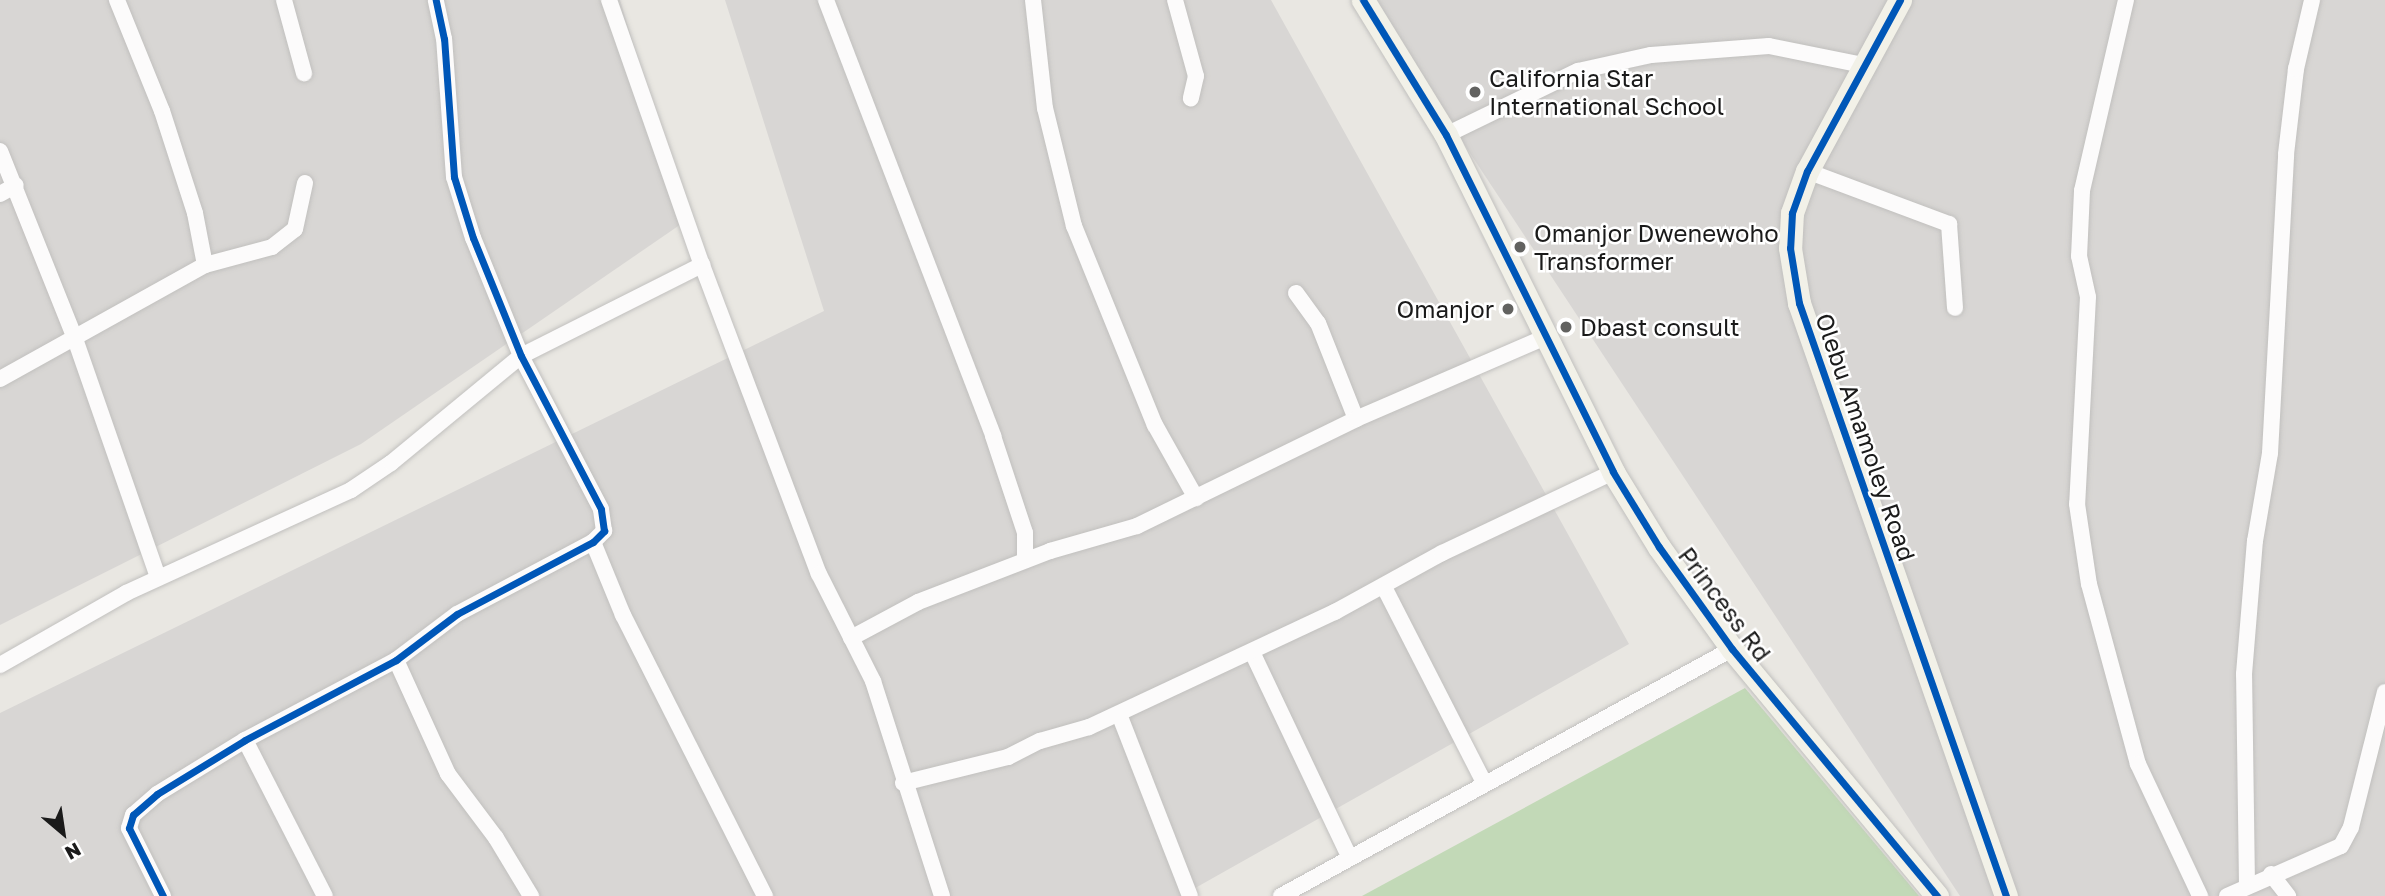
<!DOCTYPE html>
<style>
body{margin:0}
#map{position:relative;width:2385px;height:896px;overflow:hidden;background:#e9e7e2;font-family:"Golos Text",sans-serif}
div>[style]{position:absolute}
.residential>*{inset:0;background:#d8d6d4}
.forest>*{inset:0;background:#c2d9b7}
.roads{filter:drop-shadow(0 0 2px #c1c0be) drop-shadow(0 0 2px #c1c0be)}
.street>*{height:16px;margin:-8px;padding:0 8px;transform-origin:8px;border-radius:8px;background:#fcfbfb}
.secondary>*{height:23px;margin:-11.5px;padding:0 11.5px;transform-origin:11.5px;border-radius:11.5px;background:#f2f1e8}
.cycleway>*{height:7px;margin:-3.5px;padding:0 3.5px;transform-origin:3.5px;border-radius:3.5px;background:#0057b8}
.dots>*{width:19px;height:19px;translate:-50% -50%;box-sizing:border-box;border:4px solid #fff;border-radius:50%}
span{translate:-50% -50%;white-space:nowrap;text-align:center;line-height:1.15;-webkit-text-stroke:5px #fff;paint-order:stroke}
.poi-label{font-size:24px;color:#1a1a1a}
.left{translate:0 -50%;text-align:left}
.right{translate:-100% -50%;text-align:right}
.street-label{font-size:24px;color:#1a1a1a}
.north{position:absolute;left:28px;top:798px;width:70px;height:70px;-webkit-text-stroke:5px #fff;paint-order:stroke;rotate:151deg;font-size:19px;font-weight:700;line-height:28px;text-align:center;color:#1a1a1a}
.north::after{content:'';display:block;margin:auto;width:24px;height:32px;background:#1a1a1a;clip-path:polygon(50% 0,100% 100%,50% 72%,0 100%)}
</style>
<div id="map">
<div class="residential">
<div style="clip-path:polygon(0 0,620px 0,687px 220px,361px 444px,0 625px)"></div>
<div style="clip-path:polygon(725px 0,1271px 0,1629px 644px,1181px 896px,0 896px,0 713px,824px 311px)"></div>
<div style="clip-path:polygon(1377px 0,2385px 0,2385px 896px,1960px 896px,1406px 56px)"></div>
</div>
<div class="forest">
<div style="clip-path:polygon(1745px 688px,1919px 896px,1362px 896px)"></div>
</div>
<div class="roads">
<div class="street">
<div style="left:284px;top:0;width:76px;rotate:74.7deg"></div>
<div style="left:609px;top:0;width:281px;rotate:70.7deg"></div>
<div style="left:702px;top:265px;width:330px;rotate:69.3deg"></div>
<div style="left:819px;top:574px;width:120px;rotate:63.2deg"></div>
<div style="left:873px;top:681px;width:226px;rotate:72.2deg"></div>
<div style="left:826px;top:0;width:467px;rotate:69deg"></div>
<div style="left:993px;top:436px;width:102px;rotate:71.7deg"></div>
<div style="left:1025px;top:533px;width:27px;rotate:90deg"></div>
<div style="left:1033px;top:0;width:109px;rotate:83.7deg"></div>
<div style="left:1045px;top:108px;width:122px;rotate:76.2deg"></div>
<div style="left:1074px;top:226px;width:215px;rotate:67.9deg"></div>
<div style="left:1155px;top:425px;width:84px;rotate:60.7deg"></div>
<div style="left:1175px;top:0;width:79px;rotate:74.6deg"></div>
<div style="left:1196px;top:76px;width:23px;rotate:103deg"></div>
<div style="left:2126px;top:0;width:196px;rotate:103deg"></div>
<div style="left:2082px;top:191px;width:65px;rotate:92.6deg"></div>
<div style="left:2079px;top:256px;width:42px;rotate:77.6deg"></div>
<div style="left:2088px;top:297px;width:207px;rotate:93deg"></div>
<div style="left:2077px;top:504px;width:81px;rotate:81.5deg"></div>
<div style="left:2089px;top:584px;width:187px;rotate:74.8deg"></div>
<div style="left:2138px;top:764px;width:146px;rotate:64.8deg"></div>
<div style="left:1446px;top:135px;width:147px;rotate:-25.9deg"></div>
<div style="left:1578px;top:71px;width:75px;rotate:-12.4deg"></div>
<div style="left:1651px;top:55px;width:118px;rotate:-4.4deg"></div>
<div style="left:1769px;top:46px;width:95px;rotate:11.5deg"></div>
<div style="left:0;top:151px;width:199px;rotate:68.2deg"></div>
<div style="left:74px;top:336px;width:255px;rotate:70.8deg"></div>
<div style="left:1807px;top:171px;width:152px;rotate:20.5deg"></div>
<div style="left:1949px;top:224px;width:84px;rotate:85.9deg"></div>
<div style="left:0;top:194px;width:18px;rotate:-29deg"></div>
<div style="left:205px;top:265px;width:69px;rotate:-15deg"></div>
<div style="left:272px;top:247px;width:29px;rotate:-38deg"></div>
<div style="left:295px;top:229px;width:47px;rotate:-77.7deg"></div>
<div style="left:1296px;top:293px;width:37px;rotate:54deg"></div>
<div style="left:1318px;top:323px;width:103px;rotate:68.4deg"></div>
<div style="left:0;top:379px;width:235px;rotate:-29.1deg"></div>
<div style="left:205px;top:265px;width:53px;rotate:-100.9deg"></div>
<div style="left:195px;top:213px;width:107px;rotate:-107.9deg"></div>
<div style="left:162px;top:111px;width:120px;rotate:-112.1deg"></div>
<div style="left:593px;top:542px;width:79px;rotate:67.7deg"></div>
<div style="left:623px;top:615px;width:315px;rotate:63.2deg"></div>
<div style="left:1384px;top:587px;width:221px;rotate:62.9deg"></div>
<div style="left:851px;top:638px;width:76px;rotate:-28.2deg"></div>
<div style="left:918px;top:602px;width:142px;rotate:-21.1deg"></div>
<div style="left:1050px;top:551px;width:91px;rotate:-16deg"></div>
<div style="left:1137px;top:526px;width:244px;rotate:-26deg"></div>
<div style="left:1356px;top:419px;width:209px;rotate:-23.4deg"></div>
<div style="left:1252px;top:652px;width:228px;rotate:64.6deg"></div>
<div style="left:396px;top:660px;width:125px;rotate:65.5deg"></div>
<div style="left:448px;top:774px;width:80px;rotate:53.1deg"></div>
<div style="left:496px;top:838px;width:68px;rotate:58.9deg"></div>
<div style="left:0;top:665px;width:145px;rotate:-29.7deg"></div>
<div style="left:126px;top:593px;width:247px;rotate:-24.6deg"></div>
<div style="left:351px;top:490px;width:48px;rotate:-34deg"></div>
<div style="left:391px;top:463px;width:168px;rotate:-39.5deg"></div>
<div style="left:521px;top:356px;width:203px;rotate:-26.7deg"></div>
<div style="left:1119px;top:714px;width:195px;rotate:68.7deg"></div>
<div style="left:245px;top:740px;width:175px;rotate:62.9deg"></div>
<div style="left:903px;top:783px;width:108px;rotate:-13.9deg"></div>
<div style="left:1008px;top:757px;width:36px;rotate:-27deg"></div>
<div style="left:1040px;top:741px;width:51px;rotate:-15.9deg"></div>
<div style="left:1089px;top:727px;width:272px;rotate:-25.1deg"></div>
<div style="left:1335px;top:612px;width:122px;rotate:-28.9deg"></div>
<div style="left:1442px;top:553px;width:189px;rotate:-25.3deg"></div>
<div style="left:2271px;top:874px;width:28px;rotate:52deg"></div>
<div style="left:2247px;top:885px;width:211px;rotate:-90.8deg"></div>
<div style="left:2244px;top:674px;width:133px;rotate:-85.3deg"></div>
<div style="left:2255px;top:541px;width:89px;rotate:-80.3deg"></div>
<div style="left:2270px;top:453px;width:299px;rotate:-86.9deg"></div>
<div style="left:2286px;top:154px;width:86px;rotate:-83.3deg"></div>
<div style="left:2296px;top:69px;width:71px;rotate:-76.9deg"></div>
<div style="left:163px;top:896px;width:76px;rotate:-116.6deg"></div>
<div style="left:129px;top:828px;width:14px;rotate:-73deg"></div>
<div style="left:133px;top:815px;width:32px;rotate:-41deg"></div>
<div style="left:157px;top:794px;width:103px;rotate:-31.5deg"></div>
<div style="left:245px;top:740px;width:171px;rotate:-27.9deg"></div>
<div style="left:396px;top:660px;width:76px;rotate:-37deg"></div>
<div style="left:457px;top:614px;width:154px;rotate:-27.9deg"></div>
<div style="left:593px;top:542px;width:16px;rotate:-45deg"></div>
<div style="left:604px;top:531px;width:22px;rotate:-98deg"></div>
<div style="left:601px;top:509px;width:173px;rotate:-117.6deg"></div>
<div style="left:521px;top:356px;width:127px;rotate:-112.1deg"></div>
<div style="left:473px;top:238px;width:64px;rotate:-107.3deg"></div>
<div style="left:454px;top:177px;width:138px;rotate:-94.1deg"></div>
<div style="left:444px;top:39px;width:40px;rotate:-102deg"></div>
<div style="left:1281px;top:896px;width:514px;rotate:-28.71deg"></div>
<div style="left:2227px;top:896px;width:124px;rotate:-23.7deg"></div>
<div style="left:2341px;top:846px;width:21px;rotate:-62deg"></div>
<div style="left:2351px;top:827px;width:139px;rotate:-75.9deg"></div>
</div>
<div class="secondary">
<div style="left:1363px;top:0;width:158px;rotate:58.4deg"></div>
<div style="left:1446px;top:135px;width:376px;rotate:63.6deg"></div>
<div style="left:1613px;top:472px;width:88px;rotate:58.5deg"></div>
<div style="left:1659px;top:547px;width:125px;rotate:54.4deg"></div>
<div style="left:1732px;top:649px;width:321px;rotate:50.3deg"></div>
<div style="left:1900px;top:0;width:195px;rotate:118.5deg"></div>
<div style="left:1807px;top:171px;width:45px;rotate:109.7deg"></div>
<div style="left:1792px;top:213px;width:35px;rotate:93deg"></div>
<div style="left:1790px;top:248px;width:56px;rotate:80.7deg"></div>
<div style="left:1799px;top:303px;width:628px;rotate:70.76deg"></div>
</div>
</div>
<div class="cycleway">
<div style="left:1363px;top:0;width:158px;rotate:58.4deg"></div>
<div style="left:1446px;top:135px;width:376px;rotate:63.6deg"></div>
<div style="left:1613px;top:472px;width:88px;rotate:58.5deg"></div>
<div style="left:1659px;top:547px;width:125px;rotate:54.4deg"></div>
<div style="left:1732px;top:649px;width:321px;rotate:50.3deg"></div>
<div style="left:1900px;top:0;width:195px;rotate:118.5deg"></div>
<div style="left:1807px;top:171px;width:45px;rotate:109.7deg"></div>
<div style="left:1792px;top:213px;width:35px;rotate:93deg"></div>
<div style="left:1790px;top:248px;width:56px;rotate:80.7deg"></div>
<div style="left:1799px;top:303px;width:628px;rotate:70.76deg"></div>
<div style="left:163px;top:896px;width:76px;rotate:-116.6deg"></div>
<div style="left:129px;top:828px;width:14px;rotate:-73deg"></div>
<div style="left:133px;top:815px;width:32px;rotate:-41deg"></div>
<div style="left:157px;top:794px;width:103px;rotate:-31.5deg"></div>
<div style="left:245px;top:740px;width:171px;rotate:-27.9deg"></div>
<div style="left:396px;top:660px;width:76px;rotate:-37deg"></div>
<div style="left:457px;top:614px;width:154px;rotate:-27.9deg"></div>
<div style="left:593px;top:542px;width:16px;rotate:-45deg"></div>
<div style="left:604px;top:531px;width:22px;rotate:-98deg"></div>
<div style="left:601px;top:509px;width:173px;rotate:-117.6deg"></div>
<div style="left:521px;top:356px;width:127px;rotate:-112.1deg"></div>
<div style="left:473px;top:238px;width:64px;rotate:-107.3deg"></div>
<div style="left:454px;top:177px;width:138px;rotate:-94.1deg"></div>
<div style="left:444px;top:39px;width:40px;rotate:-102deg"></div>
</div>
<div class="dots">
<div style="left:1475px;top:92px;background:#626260"></div>
<div style="left:1520px;top:247px;background:#626260"></div>
<div style="left:1508px;top:309px;background:#626260"></div>
<div style="left:1566px;top:327px;background:#626260"></div>
</div>
<div class="poi-label">
<span class="left" style="left:1489px;top:92px">California Star<br>International School</span>
<span class="left" style="left:1534px;top:247px">Omanjor Dwenewoho<br>Transformer</span>
<span class="right" style="left:1494px;top:309px">Omanjor</span>
<span class="left" style="left:1580px;top:327px">Dbast consult</span>
</div>
<div class="street-label">
<span style="left:1866px;top:437px;rotate:71deg">Olebu Amamoley Road</span>
<span style="left:1725px;top:604px;rotate:53deg">Princess Rd</span>
</div>
<div class="north">N</div>
</div>
